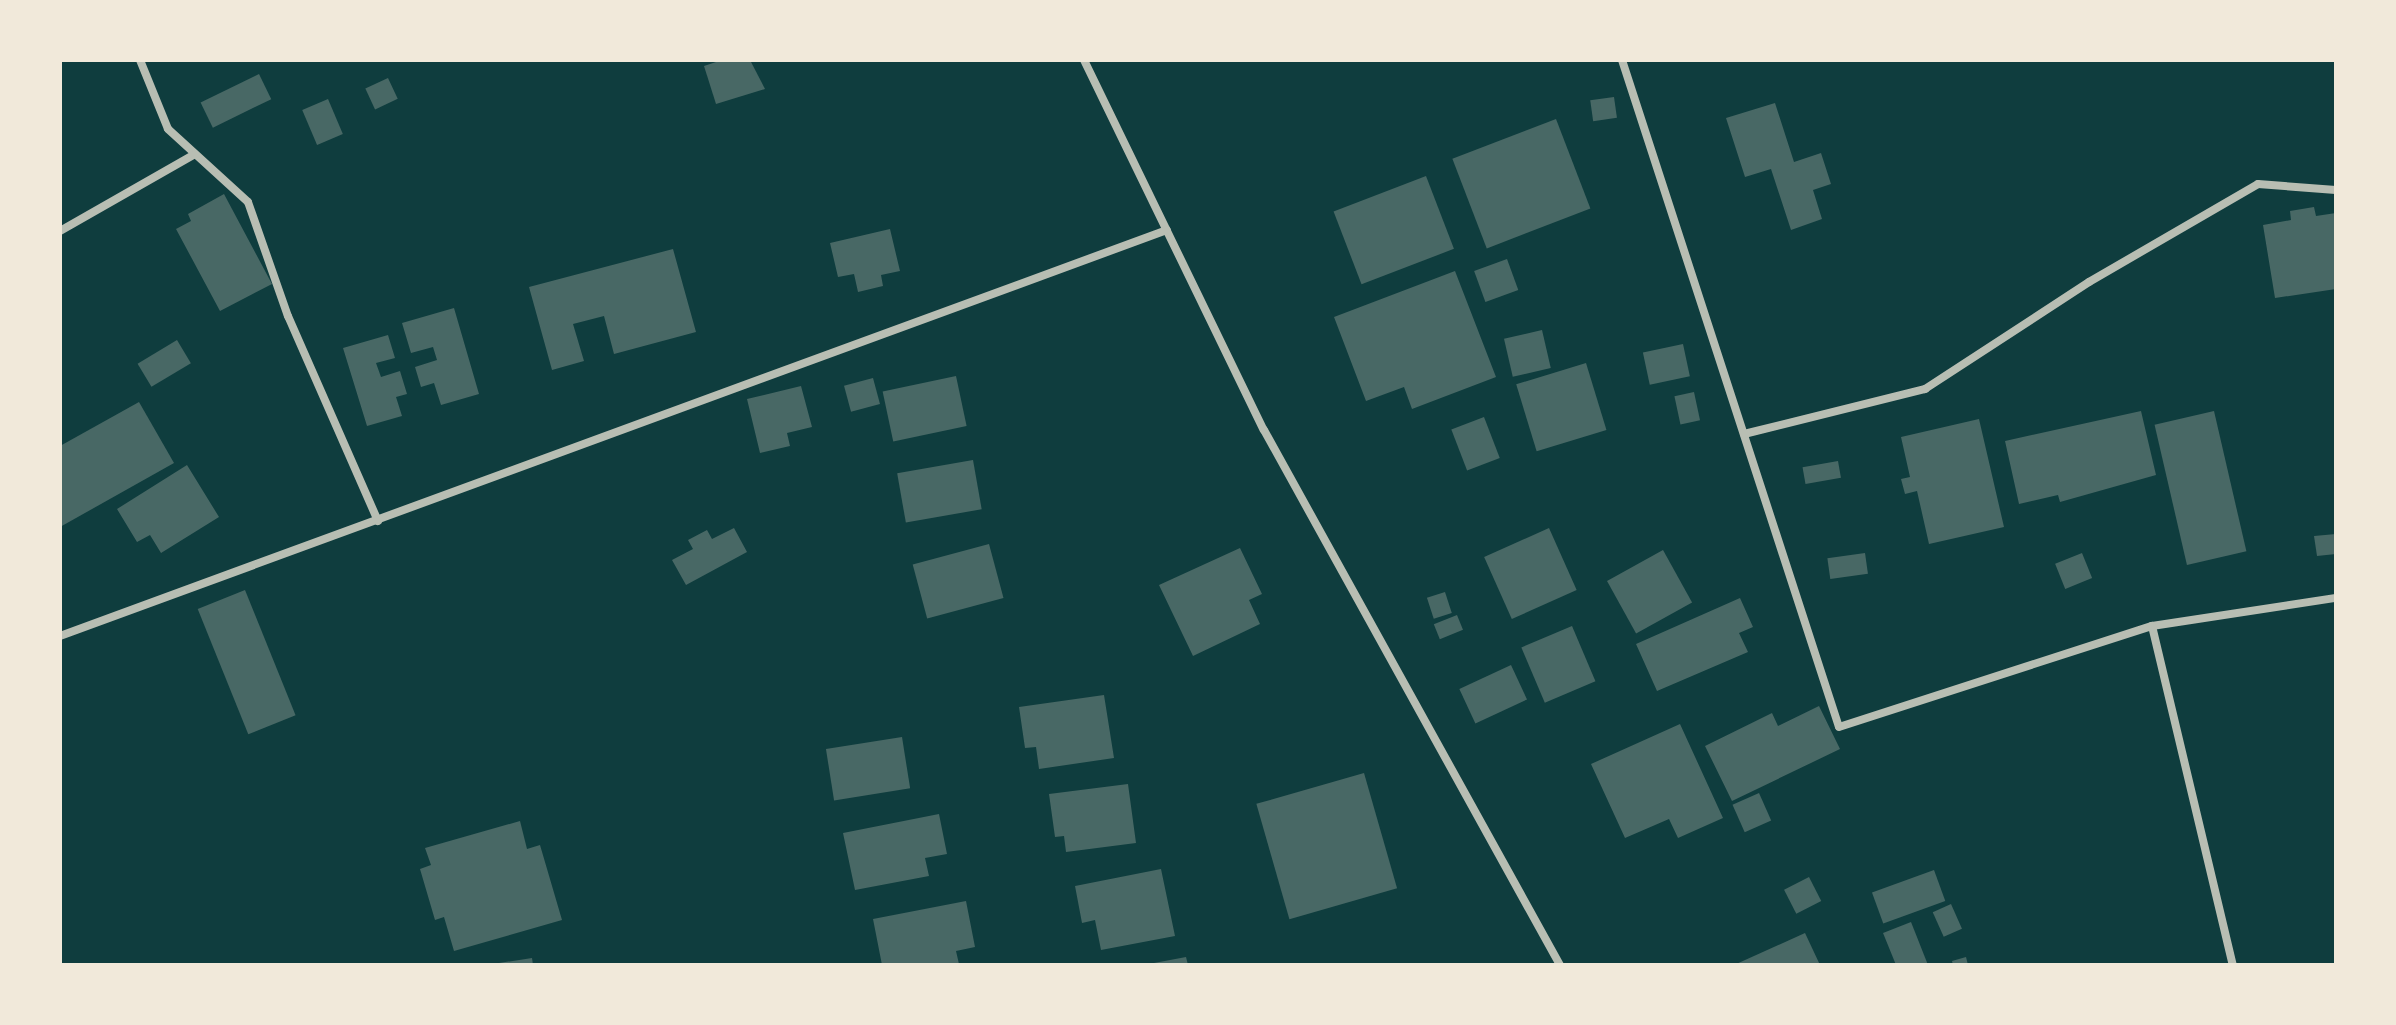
<!DOCTYPE html>
<style>
body{margin:0}
#map{position:relative;width:2396px;height:1025px;overflow:hidden;background:#0f3d3e;font-family:"Golos Text",sans-serif}
div>[style]{position:absolute}
.building>*{inset:0;background:#486865;transform-origin:0 0}
.minor>*{height:8px;margin:-4px;padding:0 4px;transform-origin:4px;border-radius:4px;background:#b8beb3}
span{translate:-50% -50%;white-space:nowrap;text-align:center;line-height:1.15;-webkit-text-stroke:6px #f1e9da;paint-order:stroke}
.frame{position:absolute;inset:0;border:62px solid #f1e9da;pointer-events:none}
</style>
<div id="map">
<div class="building">
<div style="clip-path:polygon(722px 60px,750px 60px,765px 89px,716px 104px,704px 66px)"></div>
<div style="left:259px;top:74px;width:28px;height:65px;rotate:64deg"></div>
<div style="left:388px;top:78px;width:23px;height:25px;rotate:65deg"></div>
<div style="left:1614px;top:97px;width:21px;height:24px;rotate:82deg"></div>
<div style="left:328px;top:99px;width:38px;height:28px;rotate:67deg"></div>
<div style="clip-path:polygon(1775px 103px,1794px 162px,1821px 153px,1831px 184px,1813px 190px,1822px 219px,1791px 230px,1771px 169px,1745px 177px,1726px 118px)"></div>
<div style="left:1556px;top:119px;width:96px;height:111px;rotate:69deg"></div>
<div style="left:1426px;top:176px;width:78px;height:99px;rotate:69deg"></div>
<div style="clip-path:polygon(224px 194px,272px 284px,220px 311px,176px 229px,191px 221px,188px 214px)"></div>
<div style="clip-path:polygon(2314px 207px,2316px 216px,2336px 213px,2336px 289px,2275px 298px,2263px 225px,2291px 220px,2290px 211px)"></div>
<div style="clip-path:polygon(890px 229px,900px 271px,881px 275px,883px 286px,858px 292px,854px 274px,838px 277px,830px 243px)"></div>
<div style="clip-path:polygon(673px 249px,696px 332px,614px 354px,604px 316px,573px 324px,584px 361px,552px 370px,529px 287px)"></div>
<div style="left:1507px;top:259px;width:33px;height:35px;rotate:70deg"></div>
<div style="clip-path:polygon(1455px 271px,1496px 377px,1412px 409px,1404px 387px,1366px 401px,1334px 317px)"></div>
<div style="clip-path:polygon(454px 308px,479px 394px,441px 405px,434px 383px,421px 387px,415px 367px,437px 360px,433px 347px,411px 353px,402px 323px)"></div>
<div style="left:1542px;top:330px;width:39px;height:39px;rotate:77deg"></div>
<div style="clip-path:polygon(388px 335px,395px 358px,376px 363px,381px 377px,400px 371px,407px 394px,396px 397px,402px 416px,367px 426px,343px 348px)"></div>
<div style="left:177px;top:340px;width:27px;height:46px;rotate:59deg"></div>
<div style="left:1683px;top:344px;width:33px;height:41px;rotate:78deg"></div>
<div style="left:1586px;top:363px;width:70px;height:73px;rotate:73deg"></div>
<div style="left:956px;top:376px;width:51px;height:75px;rotate:78deg"></div>
<div style="left:873px;top:378px;width:27px;height:30px;rotate:75deg"></div>
<div style="clip-path:polygon(801px 386px,812px 427px,787px 433px,790px 446px,760px 453px,747px 399px)"></div>
<div style="left:1694px;top:392px;width:29px;height:20px;rotate:78deg"></div>
<div style="clip-path:polygon(139px 402px,174px 463px,60px 527px,60px 446px)"></div>
<div style="clip-path:polygon(2141px 411px,2156px 475px,2060px 502px,2058px 495px,2019px 504px,2005px 441px)"></div>
<div style="left:2214px;top:411px;width:144px;height:61px;rotate:77deg"></div>
<div style="left:1484px;top:417px;width:44px;height:35px;rotate:69deg"></div>
<div style="clip-path:polygon(1979px 419px,2004px 527px,1929px 544px,1917px 491px,1905px 494px,1901px 479px,1910px 477px,1901px 437px)"></div>
<div style="left:973px;top:460px;width:50px;height:77px;rotate:80deg"></div>
<div style="left:1838px;top:461px;width:17px;height:36px;rotate:80deg"></div>
<div style="clip-path:polygon(187px 465px,219px 517px,161px 553px,150px 535px,137px 542px,117px 509px)"></div>
<div style="clip-path:polygon(734px 528px,747px 552px,686px 585px,672px 560px,693px 549px,688px 540px,707px 530px,712px 539px)"></div>
<div style="left:1549px;top:528px;width:68px;height:71px;rotate:66deg"></div>
<div style="clip-path:polygon(2336px 534px,2336px 554px,2317px 556px,2314px 536px)"></div>
<div style="left:989px;top:544px;width:56px;height:79px;rotate:75deg"></div>
<div style="clip-path:polygon(1240px 548px,1262px 594px,1249px 600px,1260px 624px,1193px 656px,1159px 585px)"></div>
<div style="left:1663px;top:550px;width:60px;height:64px;rotate:61deg"></div>
<div style="left:1865px;top:553px;width:21px;height:38px;rotate:82deg"></div>
<div style="left:2082px;top:553px;width:27px;height:29px;rotate:68deg"></div>
<div style="left:245px;top:590px;width:135px;height:51px;rotate:68deg"></div>
<div style="left:1445px;top:592px;width:22px;height:19px;rotate:72deg"></div>
<div style="clip-path:polygon(1740px 598px,1753px 627px,1739px 633px,1748px 652px,1657px 691px,1636px 644px)"></div>
<div style="left:1457px;top:615px;width:16px;height:25px;rotate:68deg"></div>
<div style="left:1572px;top:626px;width:60px;height:55px;rotate:67deg"></div>
<div style="left:1511px;top:665px;width:38px;height:57px;rotate:65deg"></div>
<div style="clip-path:polygon(1104px 695px,1114px 758px,1039px 769px,1036px 747px,1025px 748px,1019px 707px)"></div>
<div style="clip-path:polygon(1819px 706px,1840px 749px,1732px 801px,1705px 746px,1772px 713px,1778px 726px)"></div>
<div style="clip-path:polygon(1680px 724px,1723px 818px,1678px 838px,1669px 819px,1625px 838px,1591px 764px)"></div>
<div style="left:902px;top:737px;width:52px;height:77px;rotate:81deg"></div>
<div style="left:1364px;top:773px;width:120px;height:112px;rotate:74deg"></div>
<div style="clip-path:polygon(1128px 784px,1136px 843px,1066px 852px,1064px 836px,1055px 837px,1049px 794px)"></div>
<div style="left:1759px;top:793px;width:30px;height:29px;rotate:66deg"></div>
<div style="clip-path:polygon(939px 814px,947px 854px,925px 858px,929px 876px,855px 890px,843px 833px)"></div>
<div style="clip-path:polygon(520px 821px,527px 849px,540px 845px,562px 920px,454px 951px,444px 917px,435px 920px,420px 869px,431px 865px,425px 848px)"></div>
<div style="clip-path:polygon(1161px 869px,1175px 936px,1101px 950px,1095px 920px,1082px 923px,1075px 886px)"></div>
<div style="left:1934px;top:870px;width:33px;height:66px;rotate:70deg"></div>
<div style="left:1809px;top:877px;width:27px;height:28px;rotate:63deg"></div>
<div style="clip-path:polygon(966px 901px,975px 947px,956px 951px,959px 964px,882px 965px,873px 919px)"></div>
<div style="left:1951px;top:904px;width:27px;height:20px;rotate:66deg"></div>
<div style="clip-path:polygon(1911px 922px,1928px 965px,1896px 965px,1883px 933px)"></div>
<div style="clip-path:polygon(1805px 933px,1820px 965px,1734px 965px)"></div>
<div style="clip-path:polygon(1186px 957px,1188px 965px,1154px 965px,1154px 963px)"></div>
<div style="clip-path:polygon(1966px 957px,1968px 965px,1953px 965px,1952px 961px)"></div>
<div style="clip-path:polygon(532px 958px,533px 965px,499px 965px,499px 963px)"></div>
</div>
<div class="minor">
<div style="left:140px;top:60px;width:74px;rotate:67.9deg"></div>
<div style="left:168px;top:129px;width:108px;rotate:42.4deg"></div>
<div style="left:248px;top:202px;width:121px;rotate:70.7deg"></div>
<div style="left:288px;top:316px;width:224px;rotate:66.3deg"></div>
<div style="left:1084px;top:60px;width:411px;rotate:64.1deg"></div>
<div style="left:1264px;top:430px;width:611px;rotate:61.05deg"></div>
<div style="left:1622px;top:60px;width:701px;rotate:71.98deg"></div>
<div style="left:1839px;top:727px;width:329px;rotate:-17.9deg"></div>
<div style="left:2152px;top:626px;width:186px;rotate:-8.7deg"></div>
<div style="left:60px;top:231px;width:155px;rotate:-29.7deg"></div>
<div style="left:1744px;top:434px;width:187px;rotate:-14deg"></div>
<div style="left:1925px;top:389px;width:196px;rotate:-33.1deg"></div>
<div style="left:2089px;top:282px;width:195px;rotate:-30.1deg"></div>
<div style="left:2258px;top:184px;width:78px;rotate:4.4deg"></div>
<div style="left:2152px;top:626px;width:349px;rotate:76.6deg"></div>
<div style="left:60px;top:636px;width:1179px;rotate:-20.14deg"></div>
</div>
<div class="frame"></div>
</div>
